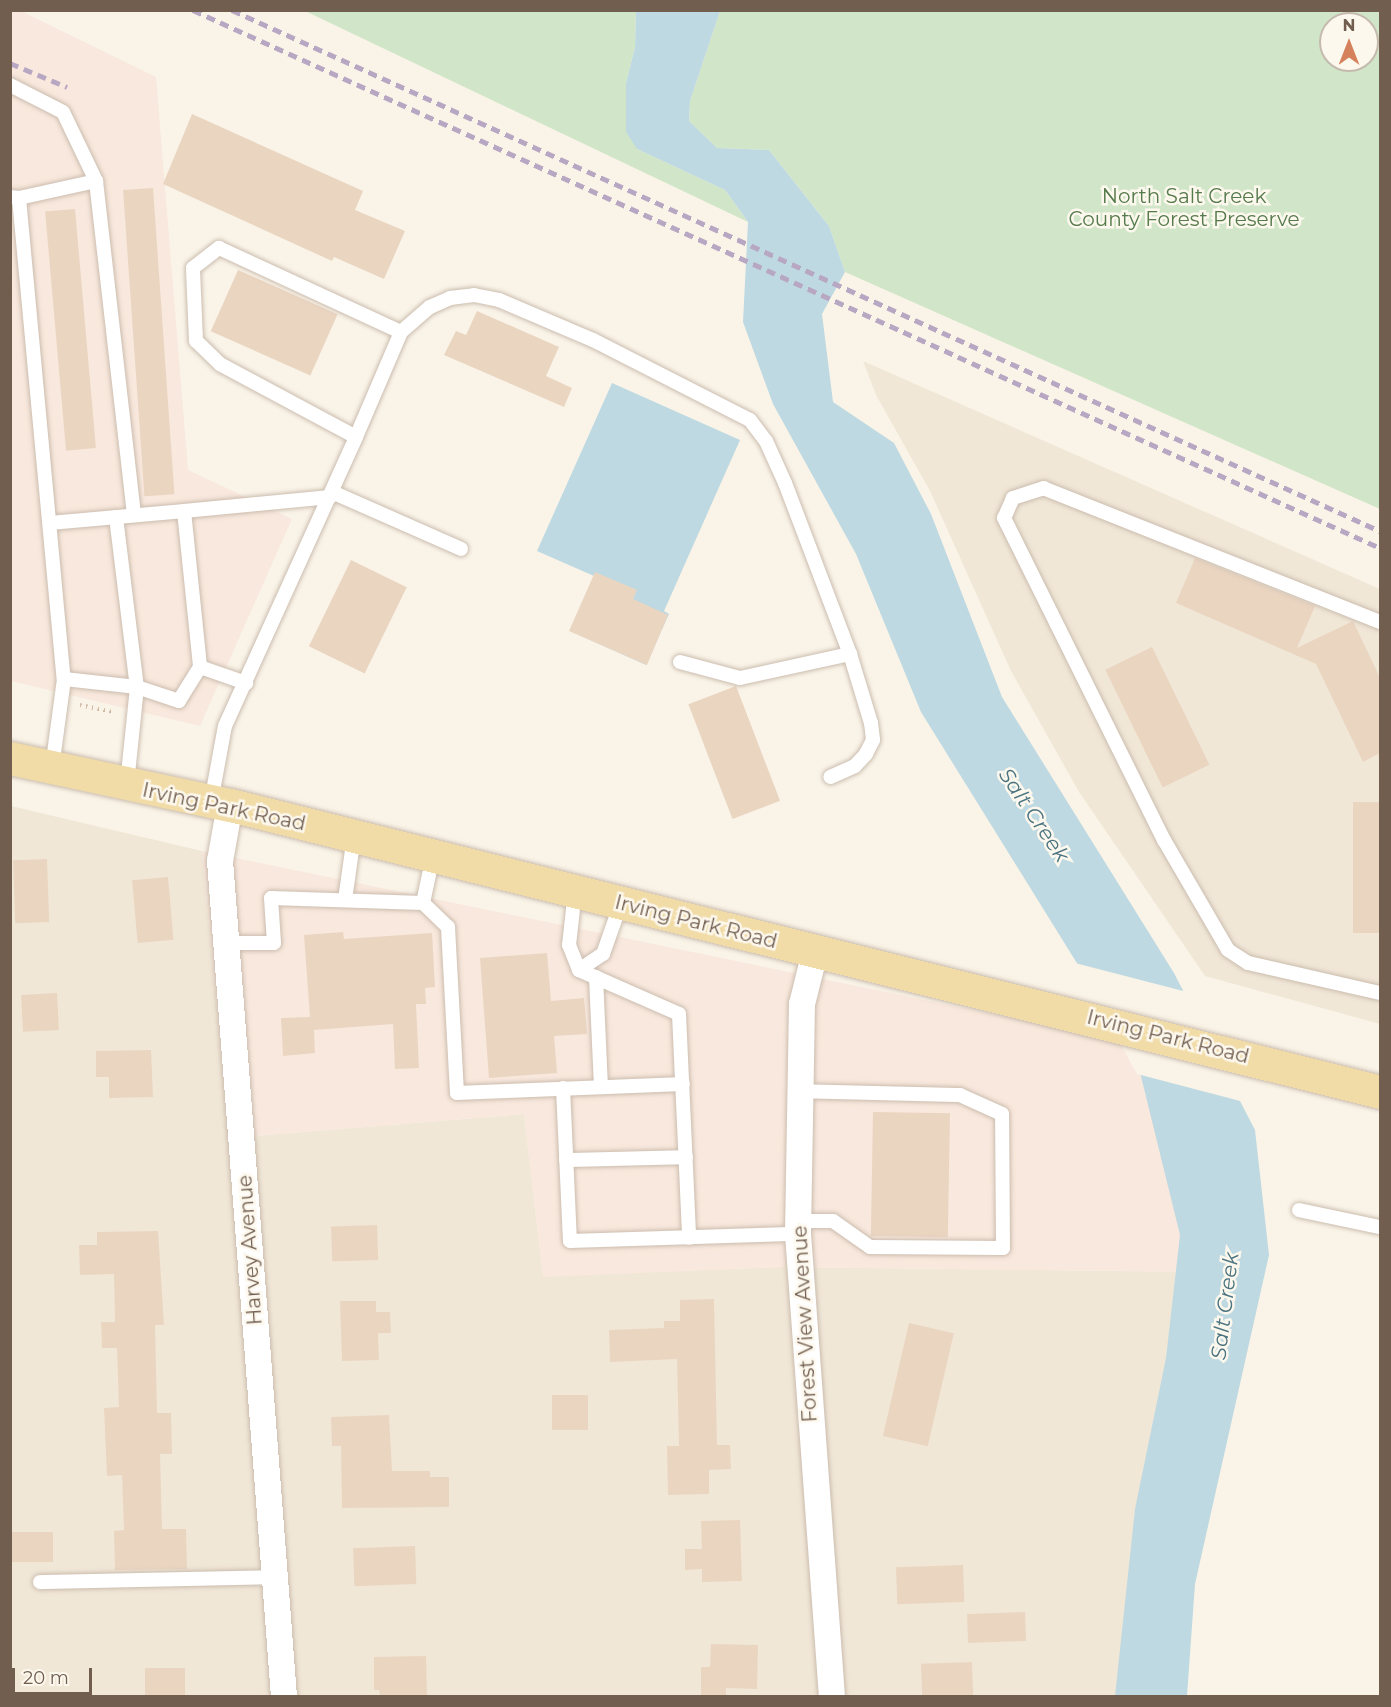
<!DOCTYPE html>
<style>
body{margin:0}
#map{position:relative;width:1391px;height:1707px;overflow:hidden;background:#faf4e8;font-family:Montserrat,sans-serif}
div>[style]{position:absolute}
.residential>*{inset:0;background:#f1e7d7}
.commercial>*{inset:0;background:#f9e8dd}
.green>*{inset:0;background:#d1e6c8}
.water>*{inset:0;background:#bed9e1}
.pier>*{inset:0;background:#faf4e8}
.building>*{inset:0;background:#ead5c1;transform-origin:0 0}
.path>*{height:4px;margin-top:-2px;transform-origin:0;background:repeating-linear-gradient(90deg,#d1baa6 0 1.5px,transparent 0 6px)}
.roads{filter:drop-shadow(0 0 2px #cbbdaf) drop-shadow(0 0 2px #cbbdaf)}
.service>*{height:14px;margin:-7px;padding:0 7px;transform-origin:7px;border-radius:7px;background:#fff}
.minor>*{height:26px;margin:-13px;padding:0 13px;transform-origin:13px;border-radius:13px;background:#fff}
.primary>*{height:33px;margin:-16.5px;padding:0 16.5px;transform-origin:16.5px;border-radius:16.5px;background:#f1dca8}
.rail>*{height:4.5px;margin-top:-2.25px;transform-origin:0;background:repeating-linear-gradient(90deg,#b8a7c3 0 9px,transparent 0 15px)}
span{translate:-50% -50%;white-space:nowrap;text-align:center;line-height:1.15;-webkit-text-stroke:5px #fdf8ee;paint-order:stroke}
.park-label{font-size:20px;color:#557a4b}
.street-label{font-size:20px;color:#715e4f}
.water-label{font-size:21px;color:#4b7481;font-style:italic}
.frame{position:absolute;inset:0;border:12px solid #715e4f;pointer-events:none}
.north{position:absolute;left:1319px;top:12px;width:60px;height:60px;box-sizing:border-box;background:#fdf8ee;border:2px solid #c5baae;border-radius:50%;rotate:0deg;font-size:16px;font-weight:700;line-height:24px;text-align:center;color:#715e4f}
.north::after{content:'';display:block;margin:auto;width:21px;height:27px;background:#d5815b;clip-path:polygon(50% 0,100% 100%,50% 72%,0 100%)}
.scale{position:absolute;left:12px;top:1668px;width:80px;height:27px;box-sizing:border-box;border:3px solid #715e4f;border-top:0;padding-left:8px;font-size:18px;line-height:21px;white-space:nowrap;color:#715e4f;-webkit-text-stroke:4px #fdf8ee;paint-order:stroke}
</style>
<div id="map">
<div class="residential">
<div style="clip-path:polygon(863px 361px,1380px 589px,1380px 1024px,1205px 976px,1079px 792px,1011px 671px,930px 491px,876px 395px)"></div>
<div style="clip-path:polygon(11px 806px,202px 851px,229px 1138px,524px 1114px,543px 1276px,782px 1267px,1212px 1272px,1165px 1696px,11px 1696px)"></div>
</div>
<div class="commercial">
<div style="clip-path:polygon(19px 10px,156px 77px,188px 470px,292px 519px,200px 726px,11px 681px,10px 11px)"></div>
<div style="clip-path:polygon(202px 851px,1143px 1045px,1212px 1272px,782px 1267px,543px 1277px,524px 1114px,229px 1138px)"></div>
</div>
<div class="green">
<div style="clip-path:polygon(305px 11px,636px 11px,635px 47px,626px 83px,637px 149px,725px 190px,748px 222px)"></div>
<div style="clip-path:polygon(evenodd,720px 11px,1380px 11px,1380px 509px,845px 272px,829px 226px,769px 150px,717px 148px,689px 121px,690px 101px,720px 11px,1331px 24px,1367px 24px,1367px 60px,1331px 60px,1331px 24px)"></div>
</div>
<div class="water">
<div style="clip-path:polygon(636px 11px,720px 11px,690px 101px,689px 121px,717px 148px,769px 150px,829px 226px,845px 272px,822px 314px,833px 402px,894px 443px,931px 514px,1002px 697px,1174px 973px,1255px 1130px,1269px 1255px,1195px 1584px,1187px 1696px,1115px 1696px,1135px 1509px,1166px 1358px,1180px 1235px,1137px 1060px,921px 712px,856px 554px,773px 404px,743px 322px,748px 222px,725px 190px,637px 149px,626px 132px,626px 83px,635px 47px)"></div>
<div style="clip-path:polygon(612px 383px,740px 440px,664px 611px,669px 614px,646px 665px,570px 631px,594px 576px,537px 551px)"></div>
</div>
<div class="pier">
<div style="clip-path:polygon(1075px 963px,1187px 992px,1244px 1102px,1137px 1074px)"></div>
</div>
<div class="building">
<div style="clip-path:polygon(192px 114px,363px 191px,355px 210px,405px 231px,384px 279px,334px 257px,332px 261px,163px 184px)"></div>
<div style="left:153px;top:188px;width:307px;height:30px;rotate:86deg"></div>
<div style="left:75px;top:209px;width:240px;height:30px;rotate:85deg"></div>
<div style="left:238px;top:270px;width:109px;height:67px;rotate:24deg"></div>
<div style="clip-path:polygon(477px 311px,559px 347px,546px 376px,572px 388px,564px 407px,444px 355px,456px 331px,466px 335px)"></div>
<div style="clip-path:polygon(1195px 558px,1315px 606px,1297px 648px,1353px 621px,1380px 678px,1380px 753px,1363px 762px,1316px 664px,1176px 603px)"></div>
<div style="left:351px;top:560px;width:62px;height:96px;rotate:26deg"></div>
<div style="clip-path:polygon(595px 572px,637px 590px,633px 599px,668px 615px,647px 665px,569px 631px)"></div>
<div style="left:1152px;top:647px;width:131px;height:52px;rotate:64deg"></div>
<div style="left:736px;top:686px;width:123px;height:51px;rotate:69deg"></div>
<div style="left:1380px;top:802px;width:131px;height:27px;rotate:90deg"></div>
<div style="left:47px;top:859px;width:63px;height:34px;rotate:88deg"></div>
<div style="left:168px;top:877px;width:63px;height:36px;rotate:85deg"></div>
<div style="clip-path:polygon(343px 932px,344px 939px,432px 933px,435px 987px,425px 988px,426px 1004px,416px 1004px,419px 1068px,395px 1069px,393px 1024px,314px 1030px,315px 1053px,283px 1056px,281px 1018px,310px 1017px,304px 935px)"></div>
<div style="clip-path:polygon(547px 953px,551px 1001px,584px 998px,587px 1034px,554px 1036px,557px 1073px,489px 1078px,480px 958px)"></div>
<div style="left:57px;top:993px;width:37px;height:36px;rotate:87deg"></div>
<div style="clip-path:polygon(151px 1050px,153px 1097px,109px 1098px,109px 1077px,96px 1077px,96px 1051px)"></div>
<div style="left:873px;top:1112px;width:77px;height:124px;rotate:1deg"></div>
<div style="left:377px;top:1225px;width:35px;height:46px;rotate:88deg"></div>
<div style="clip-path:polygon(158px 1231px,164px 1325px,155px 1325px,157px 1413px,171px 1413px,172px 1454px,160px 1454px,162px 1529px,186px 1529px,187px 1569px,115px 1570px,114px 1531px,124px 1530px,122px 1475px,107px 1476px,104px 1408px,119px 1407px,117px 1348px,102px 1348px,101px 1322px,115px 1322px,114px 1274px,80px 1275px,79px 1245px,97px 1245px,97px 1232px)"></div>
<div style="clip-path:polygon(714px 1299px,717px 1445px,730px 1445px,731px 1469px,709px 1470px,709px 1494px,668px 1495px,667px 1446px,679px 1446px,677px 1359px,610px 1362px,609px 1330px,664px 1328px,664px 1321px,680px 1321px,680px 1300px)"></div>
<div style="clip-path:polygon(340px 1301px,376px 1301px,376px 1312px,390px 1312px,391px 1333px,378px 1333px,379px 1360px,342px 1361px)"></div>
<div style="left:909px;top:1323px;width:46px;height:116px;rotate:13deg"></div>
<div style="left:552px;top:1395px;width:36px;height:35px"></div>
<div style="clip-path:polygon(389px 1415px,392px 1471px,430px 1471px,430px 1477px,449px 1477px,449px 1507px,342px 1508px,341px 1446px,332px 1446px,331px 1417px)"></div>
<div style="clip-path:polygon(740px 1520px,742px 1581px,702px 1582px,702px 1569px,685px 1570px,685px 1549px,702px 1549px,701px 1521px)"></div>
<div style="left:53px;top:1532px;width:30px;height:43px;rotate:90deg"></div>
<div style="left:415px;top:1546px;width:38px;height:62px;rotate:88deg"></div>
<div style="left:963px;top:1565px;width:37px;height:67px;rotate:88deg"></div>
<div style="left:1025px;top:1612px;width:29px;height:58px;rotate:88deg"></div>
<div style="clip-path:polygon(711px 1644px,758px 1645px,757px 1689px,726px 1688px,726px 1696px,701px 1696px,701px 1667px,710px 1667px)"></div>
<div style="clip-path:polygon(426px 1656px,427px 1696px,380px 1696px,379px 1690px,374px 1690px,374px 1657px)"></div>
<div style="left:972px;top:1662px;width:34px;height:51px;rotate:88deg"></div>
<div style="left:145px;top:1668px;width:40px;height:28px"></div>
</div>
<div class="path">
<div style="left:80px;top:705px;width:35px;rotate:12deg"></div>
</div>
<div class="roads">
<div class="service">
<div style="left:10px;top:85px;width:59px;rotate:27deg"></div>
<div style="left:63px;top:112px;width:76px;rotate:64.4deg"></div>
<div style="left:96px;top:181px;width:336px;rotate:83.5deg"></div>
<div style="left:10px;top:197px;width:9px;rotate:6deg"></div>
<div style="left:19px;top:198px;width:483px;rotate:84.7deg"></div>
<div style="left:64px;top:679px;width:90px;rotate:97.7deg"></div>
<div style="left:19px;top:198px;width:79px;rotate:-12.4deg"></div>
<div style="left:401px;top:332px;width:38px;rotate:-41deg"></div>
<div style="left:430px;top:307px;width:22px;rotate:-24deg"></div>
<div style="left:450px;top:298px;width:24px;rotate:-7deg"></div>
<div style="left:474px;top:295px;width:25px;rotate:11deg"></div>
<div style="left:499px;top:300px;width:102px;rotate:23.1deg"></div>
<div style="left:593px;top:340px;width:176px;rotate:27deg"></div>
<div style="left:750px;top:420px;width:26px;rotate:53deg"></div>
<div style="left:766px;top:441px;width:46px;rotate:65.7deg"></div>
<div style="left:785px;top:483px;width:183px;rotate:69.2deg"></div>
<div style="left:850px;top:654px;width:72px;rotate:73.1deg"></div>
<div style="left:871px;top:723px;width:17px;rotate:83deg"></div>
<div style="left:873px;top:740px;width:16px;rotate:117deg"></div>
<div style="left:866px;top:754px;width:16px;rotate:133deg"></div>
<div style="left:855px;top:766px;width:27px;rotate:156deg"></div>
<div style="left:332px;top:492px;width:141px;rotate:23.8deg"></div>
<div style="left:184px;top:511px;width:147px;rotate:-5.5deg"></div>
<div style="left:116px;top:517px;width:171px;rotate:83deg"></div>
<div style="left:137px;top:687px;width:97px;rotate:95.9deg"></div>
<div style="left:50px;top:523px;width:135px;rotate:-5.1deg"></div>
<div style="left:184px;top:511px;width:157px;rotate:84.1deg"></div>
<div style="left:200px;top:667px;width:40px;rotate:122deg"></div>
<div style="left:179px;top:701px;width:44px;rotate:-161.6deg"></div>
<div style="left:137px;top:687px;width:73px;rotate:-173.7deg"></div>
<div style="left:1380px;top:622px;width:362px;rotate:-158.3deg"></div>
<div style="left:1044px;top:488px;width:33px;rotate:162deg"></div>
<div style="left:1013px;top:498px;width:22px;rotate:114deg"></div>
<div style="left:1004px;top:518px;width:360px;rotate:63.6deg"></div>
<div style="left:1164px;top:840px;width:127px;rotate:59.8deg"></div>
<div style="left:1228px;top:950px;width:24px;rotate:33deg"></div>
<div style="left:1248px;top:963px;width:135px;rotate:12.8deg"></div>
<div style="left:680px;top:662px;width:62px;rotate:14.9deg"></div>
<div style="left:740px;top:678px;width:113px;rotate:-12.3deg"></div>
<div style="left:200px;top:667px;width:49px;rotate:19.2deg"></div>
<div style="left:211px;top:802px;width:77px;rotate:-79.6deg"></div>
<div style="left:225px;top:726px;width:317px;rotate:-65.6deg"></div>
<div style="left:356px;top:437px;width:154px;rotate:-151.8deg"></div>
<div style="left:220px;top:364px;width:33px;rotate:-136deg"></div>
<div style="left:196px;top:341px;width:73px;rotate:-92.4deg"></div>
<div style="left:193px;top:268px;width:33px;rotate:-38deg"></div>
<div style="left:219px;top:248px;width:200px;rotate:24.8deg"></div>
<div style="left:401px;top:332px;width:114px;rotate:113.2deg"></div>
<div style="left:575px;top:891px;width:54px;rotate:96.3deg"></div>
<div style="left:569px;top:945px;width:27px;rotate:68deg"></div>
<div style="left:579px;top:970px;width:29px;rotate:-34deg"></div>
<div style="left:603px;top:954px;width:54px;rotate:-70.6deg"></div>
<div style="left:345px;top:900px;width:65px;rotate:-82deg"></div>
<div style="left:423px;top:903px;width:48px;rotate:-78deg"></div>
<div style="left:226px;top:943px;width:48px"></div>
<div style="left:274px;top:943px;width:45px;rotate:-93.8deg"></div>
<div style="left:271px;top:898px;width:152px;rotate:1.9deg"></div>
<div style="left:423px;top:903px;width:35px;rotate:44deg"></div>
<div style="left:448px;top:927px;width:166px;rotate:86.9deg"></div>
<div style="left:457px;top:1093px;width:226px;rotate:-2.3deg"></div>
<div style="left:579px;top:970px;width:109px;rotate:23.7deg"></div>
<div style="left:679px;top:1014px;width:224px;rotate:87.4deg"></div>
<div style="left:596px;top:977px;width:110px;rotate:87.4deg"></div>
<div style="left:563px;top:1088px;width:153px;rotate:87.4deg"></div>
<div style="left:570px;top:1241px;width:228px;rotate:-1.8deg"></div>
<div style="left:566px;top:1160px;width:120px;rotate:-1.4deg"></div>
<div style="left:1299px;top:1210px;width:83px;rotate:11.9deg"></div>
<div style="left:798px;top:1221px;width:35px"></div>
<div style="left:833px;top:1221px;width:45px;rotate:35.1deg"></div>
<div style="left:870px;top:1247px;width:133px;rotate:0.4deg"></div>
<div style="left:1003px;top:1248px;width:134px;rotate:-90.4deg"></div>
<div style="left:1002px;top:1114px;width:46px;rotate:-155.7deg"></div>
<div style="left:960px;top:1095px;width:160px;rotate:-178.6deg"></div>
<div style="left:40px;top:1582px;width:235px;rotate:-1.2deg"></div>
</div>
<div class="minor">
<div style="left:230px;top:805px;width:57px;rotate:100.1deg"></div>
<div style="left:220px;top:861px;width:837px;rotate:85.62deg"></div>
<div style="left:815px;top:952px;width:54px;rotate:104deg"></div>
<div style="left:802px;top:1004px;width:230px;rotate:91deg"></div>
<div style="left:798px;top:1234px;width:463px;rotate:85.8deg"></div>
</div>
<div class="primary">
<div style="left:10px;top:758px;width:225px;rotate:12.1deg"></div>
<div style="left:230px;top:805px;width:1185px;rotate:14.01deg"></div>
</div>
</div>
<div class="rail">
<div style="left:193px;top:10px;width:1303px;rotate:24.38deg"></div>
<div style="left:232px;top:10px;width:1261px;rotate:24.41deg"></div>
<div style="left:10px;top:63px;width:62px;rotate:22.8deg"></div>
</div>
<div class="park-label">
<span style="left:1184px;top:208px">North Salt Creek<br>County Forest Preserve</span>
</div>
<div class="street-label">
<span style="left:224px;top:807px;rotate:12deg">Irving Park Road</span>
<span style="left:696px;top:922px;rotate:14deg">Irving Park Road</span>
<span style="left:1168px;top:1037px;rotate:14deg">Irving Park Road</span>
<span style="left:250px;top:1250px;rotate:-94deg">Harvey Avenue</span>
<span style="left:805px;top:1324px;rotate:-93deg">Forest View Avenue</span>
</div>
<div class="water-label">
<span style="left:1034px;top:815px;rotate:56deg">Salt Creek</span>
<span style="left:1225px;top:1306px;rotate:-83deg">Salt Creek</span>
</div>
<div class="frame"></div>
<div class="north">N</div>
<div class="scale">20 m</div>
</div>
